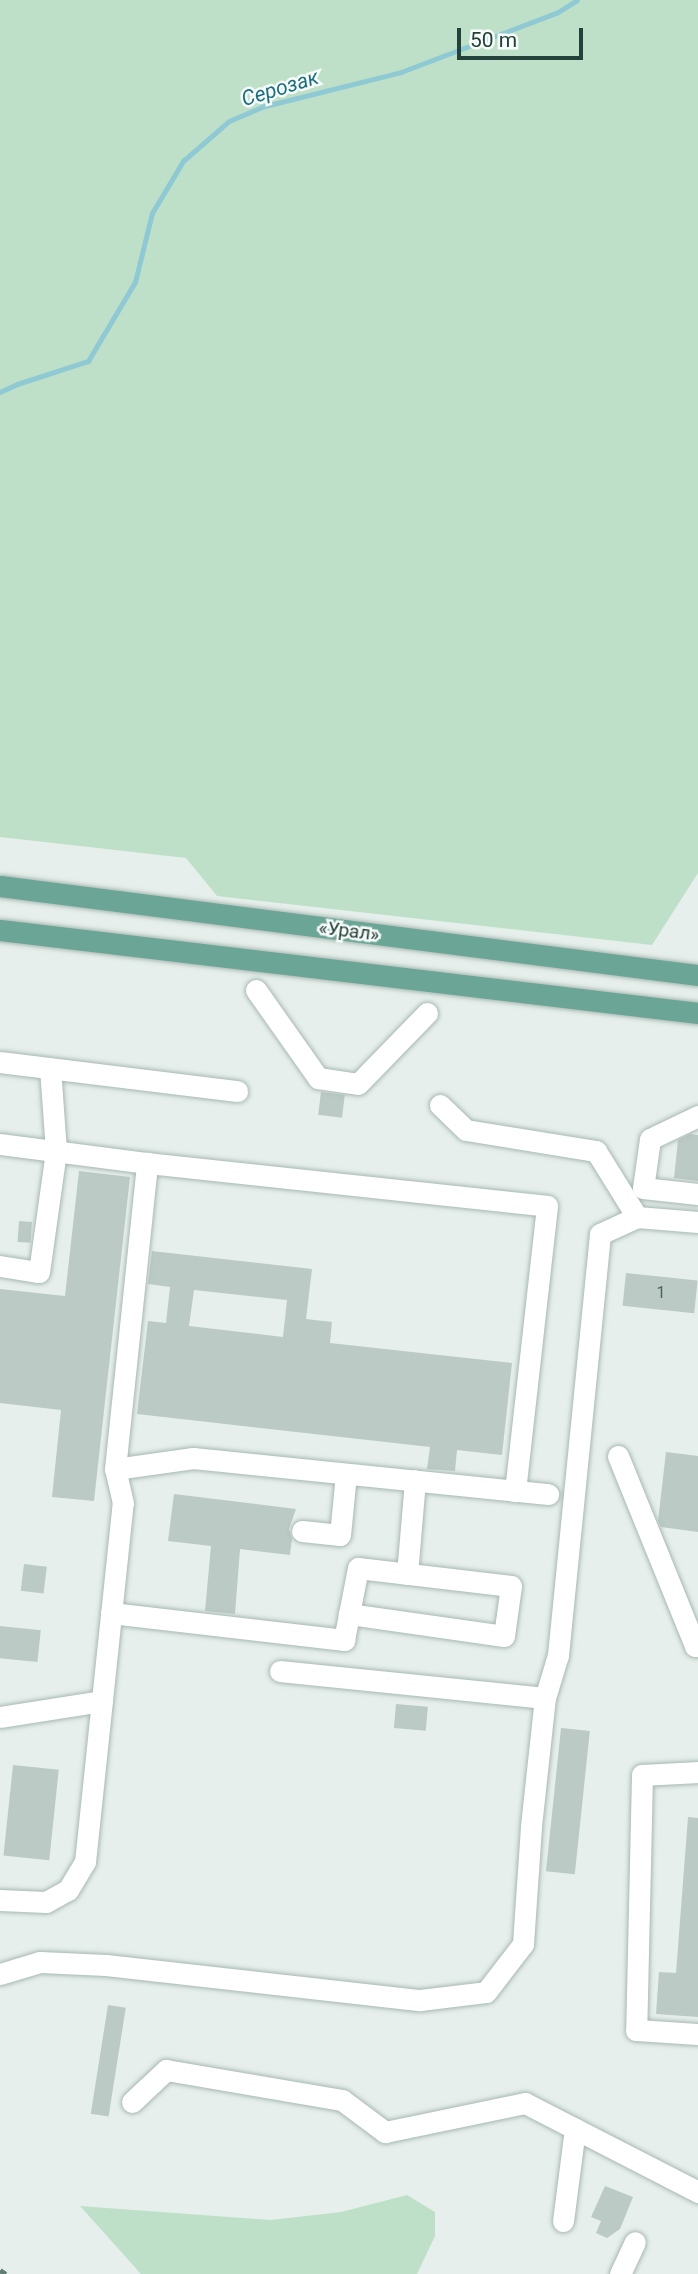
<!DOCTYPE html>
<meta charset="utf-8">
<style>
body{margin:0}
#map{position:relative;width:698px;height:2274px;overflow:hidden;background:#e6efeb;font-family:Roboto,sans-serif}
div>[style]{position:absolute}
.green>*{inset:0;background:#bfe0c8}
.stream>*{height:5px;margin:-2.5px;padding:0 2.5px;transform-origin:2.5px;border-radius:2.5px;background:#8ec9d4}
.building>*{inset:0;background:#bbcac4;transform-origin:0 0}
.roads{filter:drop-shadow(0 0 2px #a8b8b2) drop-shadow(0 0 2px #a8b8b2)}
.minor>*{height:21px;margin:-10.5px;padding:0 10.5px;transform-origin:10.5px;border-radius:10.5px;background:#fff}
.major>*{height:21px;margin:-10.5px;padding:0 10.5px;transform-origin:10.5px;border-radius:10.5px;background:#6aa596}
.rail>*{height:5px;margin-top:-2.5px;transform-origin:0;background:repeating-linear-gradient(90deg,#5f7d75 0 14px,transparent 0 21px)}
span{translate:-50% -50%;white-space:nowrap;text-align:center;line-height:1.15;-webkit-text-stroke:5px #f7fbf9;paint-order:stroke}
.number-label{font-size:16px;color:#4a645c}
.number-label span{-webkit-text-stroke-width:0}
.street-label{font-size:19px;color:#24423a}
.water-label{font-size:21px;color:#1c6f80;font-style:italic}
.scale{position:absolute;left:457px;top:28px;width:126px;height:32px;box-sizing:border-box;border:4px solid #24423a;border-top:0;padding-left:9px;font-size:21px;line-height:24px;white-space:nowrap;color:#24423a;-webkit-text-stroke:5px #f7fbf9;paint-order:stroke}
</style>
<div id="map">
<div class="green">
<div style="clip-path:polygon(0 0,698px 0,698px 873px,652px 945px,217px 896px,186px 858px,0 837px)"></div>
<div style="clip-path:polygon(407px 2195px,435px 2212px,435px 2236px,417px 2274px,141px 2274px,80px 2206px,271px 2220px,341px 2212px)"></div>
</div>
<div class="stream">
<div style="left:0;top:392px;width:19px;rotate:-25deg"></div>
<div style="left:17px;top:384px;width:75px;rotate:-17.9deg"></div>
<div style="left:88px;top:361px;width:92px;rotate:-59.3deg"></div>
<div style="left:135px;top:282px;width:71px;rotate:-76.2deg"></div>
<div style="left:152px;top:213px;width:61px;rotate:-59.2deg"></div>
<div style="left:183px;top:161px;width:61px;rotate:-41deg"></div>
<div style="left:229px;top:121px;width:39px;rotate:-23deg"></div>
<div style="left:265px;top:106px;width:140px;rotate:-14deg"></div>
<div style="left:401px;top:72px;width:168px;rotate:-20.9deg"></div>
<div style="left:558px;top:12px;width:22px;rotate:-32deg"></div>
</div>
<div class="building">
<div style="left:321px;top:1092px;width:24px;height:23px;rotate:7deg"></div>
<div style="clip-path:polygon(690px 1134px,698px 1135px,698px 1181px,674px 1178px,678px 1140px)"></div>
<div style="clip-path:polygon(79px 1171px,130px 1177px,94px 1501px,52px 1497px,61px 1410px,0 1403px,0 1289px,65px 1296px)"></div>
<div style="left:19px;top:1221px;width:13px;height:21px;rotate:4deg"></div>
<div style="clip-path:polygon(evenodd,152px 1251px,312px 1269px,306px 1319px,332px 1322px,330px 1343px,512px 1363px,502px 1455px,457px 1450px,455px 1471px,427px 1469px,430px 1447px,137px 1414px,148px 1321px,166px 1323px,170px 1287px,148px 1284px,152px 1251px,194px 1290px,287px 1300px,283px 1337px,189px 1326px,194px 1290px)"></div>
<div style="left:626px;top:1273px;width:72px;height:33px;rotate:6deg"></div>
<div style="clip-path:polygon(666px 1452px,698px 1456px,698px 1532px,661px 1527px,658px 1521px)"></div>
<div style="clip-path:polygon(174px 1494px,296px 1509px,289px 1529px,292px 1539px,290px 1555px,240px 1549px,235px 1614px,205px 1611px,211px 1546px,168px 1541px)"></div>
<div style="left:24px;top:1564px;width:23px;height:27px;rotate:7deg"></div>
<div style="left:0;top:1626px;width:41px;height:32px;rotate:6deg"></div>
<div style="left:396px;top:1704px;width:32px;height:24px;rotate:5deg"></div>
<div style="left:561px;top:1728px;width:29px;height:144px;rotate:6deg"></div>
<div style="left:13px;top:1765px;width:46px;height:91px;rotate:6deg"></div>
<div style="clip-path:polygon(688px 1817px,698px 1818px,698px 2017px,656px 2014px,659px 1972px,676px 1973px)"></div>
<div style="left:108px;top:2005px;width:18px;height:110px;rotate:9deg"></div>
<div style="clip-path:polygon(605px 2186px,633px 2197px,620px 2229px,607px 2238px,596px 2233px,601px 2221px,591px 2217px)"></div>
</div>
<div class="roads">
<div class="minor">
<div style="left:256px;top:990px;width:108px;rotate:54.8deg"></div>
<div style="left:318px;top:1078px;width:40px;rotate:8.5deg"></div>
<div style="left:358px;top:1084px;width:99px;rotate:-45.8deg"></div>
<div style="left:0;top:1062px;width:239px;rotate:7deg"></div>
<div style="left:440px;top:1105px;width:36px;rotate:44deg"></div>
<div style="left:466px;top:1130px;width:132px;rotate:9.2deg"></div>
<div style="left:596px;top:1151px;width:78px;rotate:58.2deg"></div>
<div style="left:698px;top:1116px;width:53px;rotate:154.4deg"></div>
<div style="left:650px;top:1139px;width:49px;rotate:98.1deg"></div>
<div style="left:643px;top:1188px;width:55px;rotate:6.2deg"></div>
<div style="left:0;top:1144px;width:148px;rotate:7.4deg"></div>
<div style="left:0;top:1266px;width:39px;rotate:9deg"></div>
<div style="left:39px;top:1272px;width:122px;rotate:-82deg"></div>
<div style="left:56px;top:1151px;width:83px;rotate:-94.1deg"></div>
<div style="left:618px;top:1456px;width:205px;rotate:67.9deg"></div>
<div style="left:695px;top:1646px;width:3px"></div>
<div style="left:115px;top:1469px;width:79px;rotate:-8deg"></div>
<div style="left:193px;top:1458px;width:357px;rotate:5.8deg"></div>
<div style="left:302px;top:1531px;width:38px;rotate:6deg"></div>
<div style="left:340px;top:1535px;width:61px;rotate:-84.4deg"></div>
<div style="left:407px;top:1574px;width:94px;rotate:-85.1deg"></div>
<div style="left:111px;top:1613px;width:235px;rotate:6.6deg"></div>
<div style="left:344px;top:1640px;width:26px;rotate:-79deg"></div>
<div style="left:349px;top:1614px;width:47px;rotate:-78.9deg"></div>
<div style="left:358px;top:1568px;width:154px;rotate:6.7deg"></div>
<div style="left:511px;top:1586px;width:50px;rotate:98deg"></div>
<div style="left:504px;top:1636px;width:157px;rotate:-171.9deg"></div>
<div style="left:280px;top:1671px;width:266px;rotate:5.8deg"></div>
<div style="left:0;top:1717px;width:103px;rotate:-8.9deg"></div>
<div style="left:698px;top:1772px;width:56px;rotate:176.9deg"></div>
<div style="left:642px;top:1775px;width:255px;rotate:91.3deg"></div>
<div style="left:636px;top:2030px;width:62px;rotate:3.7deg"></div>
<div style="left:0;top:1900px;width:46px;rotate:2.5deg"></div>
<div style="left:46px;top:1902px;width:25px;rotate:-29deg"></div>
<div style="left:68px;top:1890px;width:33px;rotate:-59deg"></div>
<div style="left:85px;top:1862px;width:361px;rotate:-84deg"></div>
<div style="left:123px;top:1503px;width:35px;rotate:-103deg"></div>
<div style="left:115px;top:1469px;width:308px;rotate:-84deg"></div>
<div style="left:147px;top:1163px;width:402px;rotate:6.1deg"></div>
<div style="left:547px;top:1206px;width:287px;rotate:96.4deg"></div>
<div style="left:0;top:1974px;width:42px;rotate:-16.7deg"></div>
<div style="left:40px;top:1962px;width:66px;rotate:2.6deg"></div>
<div style="left:106px;top:1965px;width:316px;rotate:6.4deg"></div>
<div style="left:420px;top:2000px;width:66px;rotate:-6.9deg"></div>
<div style="left:486px;top:1992px;width:61px;rotate:-52.4deg"></div>
<div style="left:523px;top:1944px;width:118px;rotate:-86.1deg"></div>
<div style="left:531px;top:1826px;width:129px;rotate:-83.8deg"></div>
<div style="left:545px;top:1698px;width:45px;rotate:-73.2deg"></div>
<div style="left:558px;top:1655px;width:423px;rotate:-84.3deg"></div>
<div style="left:600px;top:1234px;width:41px;rotate:-24.7deg"></div>
<div style="left:637px;top:1217px;width:61px;rotate:4.7deg"></div>
<div style="left:132px;top:2102px;width:47px;rotate:-43.3deg"></div>
<div style="left:166px;top:2070px;width:179px;rotate:9.7deg"></div>
<div style="left:342px;top:2100px;width:54px;rotate:36.7deg"></div>
<div style="left:385px;top:2132px;width:143px;rotate:-11.7deg"></div>
<div style="left:525px;top:2103px;width:195px;rotate:27.2deg"></div>
<div style="left:563px;top:2221px;width:93px;rotate:-82.6deg"></div>
<div style="left:620px;top:2274px;width:35px;rotate:-65deg"></div>
</div>
<div class="major">
<div style="left:0;top:886px;width:704px;rotate:7.27deg"></div>
<div style="left:0;top:930px;width:703px;rotate:6.78deg"></div>
</div>
</div>
<div class="rail">
<div style="left:0;top:2270px;width:7px;rotate:34deg"></div>
</div>
<div class="number-label">
<span style="left:661px;top:1293px">1</span>
</div>
<div class="street-label">
<span style="left:349px;top:931px;rotate:7deg">«Урал»</span>
</div>
<div class="water-label">
<span style="left:280px;top:88px;rotate:-17deg">Серозак</span>
</div>
<div class="scale">50 m</div>
</div>
